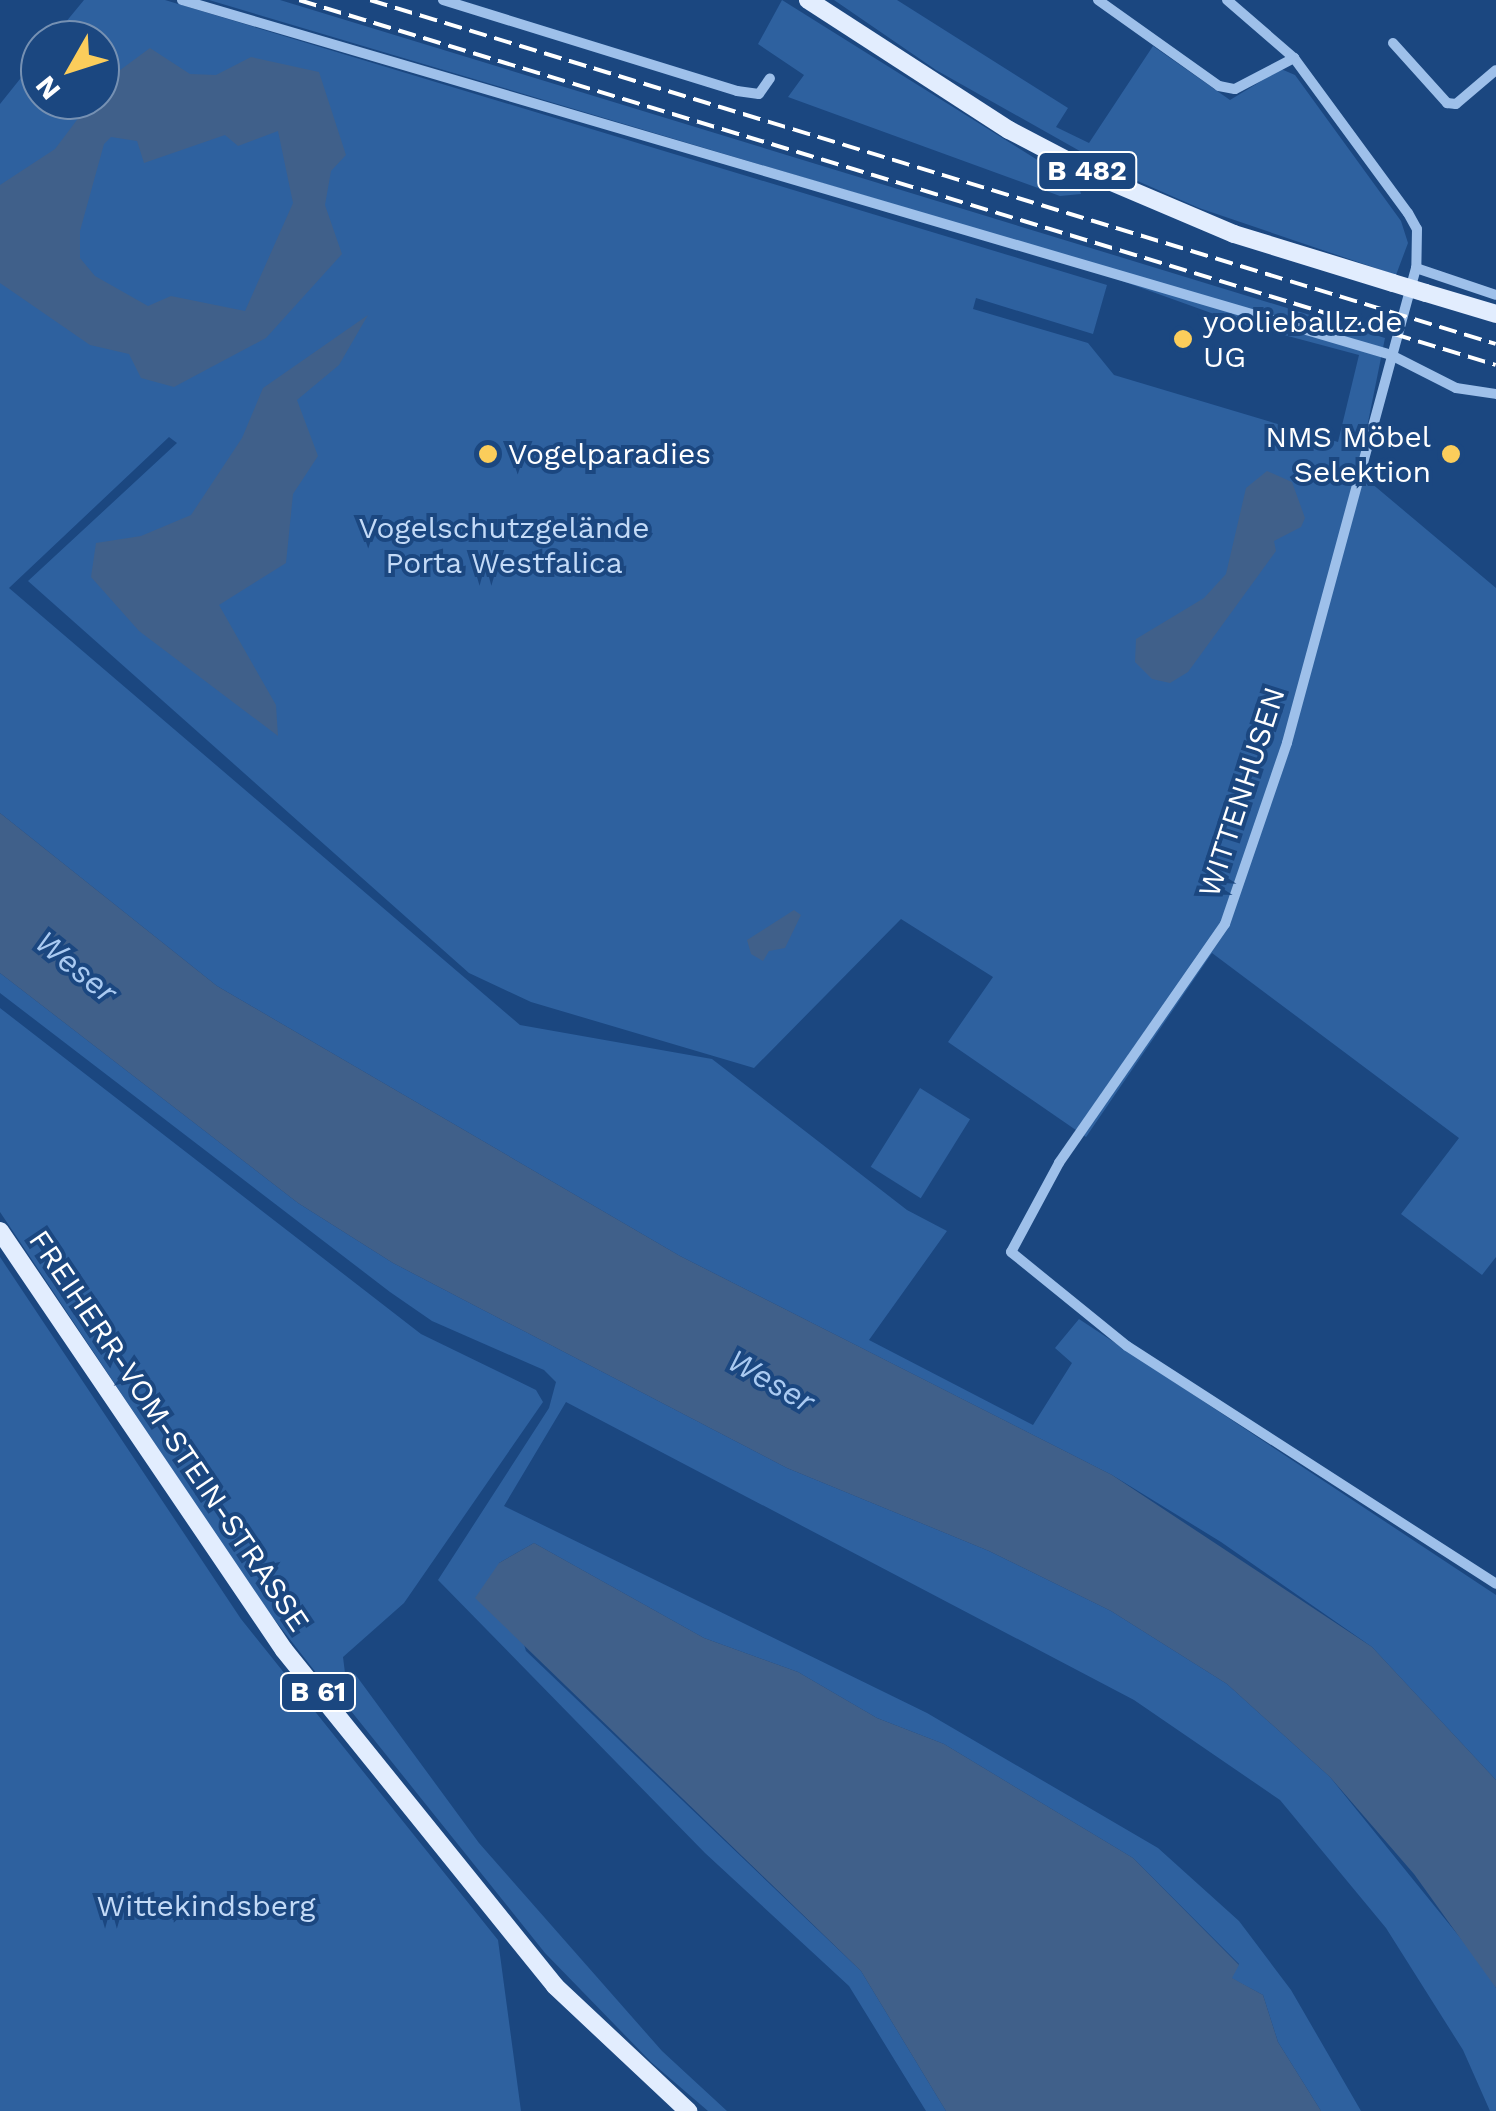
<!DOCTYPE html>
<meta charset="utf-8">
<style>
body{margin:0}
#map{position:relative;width:1496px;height:2111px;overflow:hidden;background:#1b4780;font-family:"Work Sans",sans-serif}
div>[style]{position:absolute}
.green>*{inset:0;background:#2e619f;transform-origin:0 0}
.water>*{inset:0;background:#40608a}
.street>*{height:10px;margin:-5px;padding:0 5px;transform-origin:5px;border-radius:5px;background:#9ec0ea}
.primary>*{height:18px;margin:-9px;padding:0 9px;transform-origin:9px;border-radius:9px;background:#e2edfe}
.rail>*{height:4px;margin-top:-2px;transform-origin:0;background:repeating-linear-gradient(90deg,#fff 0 18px,transparent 0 26px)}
.primary-bridge>*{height:18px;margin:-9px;padding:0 9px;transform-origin:9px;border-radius:9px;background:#e2edfe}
.dots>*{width:28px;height:28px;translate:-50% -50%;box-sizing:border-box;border:5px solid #1b4780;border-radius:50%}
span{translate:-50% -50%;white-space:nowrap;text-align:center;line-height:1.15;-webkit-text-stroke:8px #1b4780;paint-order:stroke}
.shield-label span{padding:2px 8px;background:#1b4780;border:2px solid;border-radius:8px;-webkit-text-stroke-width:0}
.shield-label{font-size:28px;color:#fff;font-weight:700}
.poi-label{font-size:30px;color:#fff}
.left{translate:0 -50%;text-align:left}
.right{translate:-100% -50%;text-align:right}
.park-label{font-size:30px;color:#c3daf7}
.street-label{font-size:30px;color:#fff}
.water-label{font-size:32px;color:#aacaf1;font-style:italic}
.north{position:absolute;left:20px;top:20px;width:100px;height:100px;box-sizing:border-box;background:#1b4780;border:2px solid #7691b3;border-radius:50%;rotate:231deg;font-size:28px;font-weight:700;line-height:40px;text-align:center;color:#fff}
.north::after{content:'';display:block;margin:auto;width:35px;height:45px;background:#fbcd5b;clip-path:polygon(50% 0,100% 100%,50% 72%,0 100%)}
</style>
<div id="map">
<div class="green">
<div style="clip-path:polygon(84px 0,165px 0,1107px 285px,1093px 334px,976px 298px,973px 309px,1088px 343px,1114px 375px,1338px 442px,1359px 355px,1239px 323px,983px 231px,209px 0,280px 0,1385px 338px,1358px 472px,1496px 588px,1496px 1257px,1482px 1275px,1401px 1214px,1459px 1138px,1212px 953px,1086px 1137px,948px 1042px,993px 977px,901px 919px,754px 1068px,531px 1002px,469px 973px,28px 581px,177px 443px,169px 437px,9px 588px,520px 1025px,712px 1059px,907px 1210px,947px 1231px,869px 1340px,1033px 1425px,1072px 1363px,1055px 1348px,1079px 1319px,1496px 1595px,1496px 1780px,1372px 1647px,1221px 1542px,1112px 1475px,680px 1256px,217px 986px,0 813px,0 104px,40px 54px,40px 100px,100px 100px,100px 40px,51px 40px)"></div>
<div style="clip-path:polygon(782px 0,1079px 186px,1081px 194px,1060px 196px,788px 97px,804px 75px,758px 44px)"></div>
<div style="clip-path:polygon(834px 0,897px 0,1068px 108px,1056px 127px,1089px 143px,1153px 46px,1230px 100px,1281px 69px,1295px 75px,1401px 221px,1408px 243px,1396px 275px,1199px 208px,1117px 172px,936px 70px)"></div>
<div style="clip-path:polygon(0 973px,298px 1203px,393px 1263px,787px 1468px,989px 1551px,1111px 1611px,1227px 1684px,1330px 1777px,1488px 1972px,1496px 1988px,1496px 2111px,1490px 2111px,1463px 2050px,1386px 1928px,1280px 1800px,1134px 1700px,566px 1402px,504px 1506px,927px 1713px,1158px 1848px,1239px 1921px,1291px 1990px,1361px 2111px,1321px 2111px,1278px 2042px,1263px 1995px,1231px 1978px,1239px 1964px,1133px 1858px,944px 1744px,877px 1718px,798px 1672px,704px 1638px,534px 1543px,499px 1563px,526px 1651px,861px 1971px,946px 2111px,926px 2111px,849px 1986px,705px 1853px,438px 1580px,549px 1408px,556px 1382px,544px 1370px,432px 1321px,390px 1292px,0 993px)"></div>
<div style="clip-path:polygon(0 1008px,421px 1334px,536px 1390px,543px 1402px,404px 1603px,343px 1657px,345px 1673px,334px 1682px,324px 1683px,260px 1601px,0 1212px)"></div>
<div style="left:920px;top:1088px;width:59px;height:93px;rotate:32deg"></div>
<div style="clip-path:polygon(0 1257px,241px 1619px,498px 1940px,521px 2111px,0 2111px)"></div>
<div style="clip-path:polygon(355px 1674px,479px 1843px,662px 2051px,727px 2111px,708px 2111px,651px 2062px,545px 1953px,335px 1691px)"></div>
</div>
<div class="water">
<div style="clip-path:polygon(evenodd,150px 48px,190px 74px,216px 75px,251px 57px,319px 72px,346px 155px,331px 171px,325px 205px,342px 254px,266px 338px,174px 387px,141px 378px,129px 354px,90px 345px,0 283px,0 185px,55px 149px,92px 100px,100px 100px,108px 79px,150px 48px,278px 131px,293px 203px,245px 311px,171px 296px,148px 306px,95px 276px,80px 258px,80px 231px,104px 144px,111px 137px,137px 141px,144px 163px,225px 135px,238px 146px,278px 131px)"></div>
<div style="clip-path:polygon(368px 315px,339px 365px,297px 400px,318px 456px,293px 494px,286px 563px,219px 605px,276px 705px,278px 736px,139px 631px,91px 577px,96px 543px,141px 536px,191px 515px,242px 438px,263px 388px)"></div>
<div style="clip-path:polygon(1267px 471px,1292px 482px,1305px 518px,1301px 527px,1274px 541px,1276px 551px,1188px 672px,1170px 683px,1152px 679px,1135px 662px,1136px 639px,1204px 598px,1226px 574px,1246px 488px)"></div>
<div style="clip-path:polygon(0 813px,217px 986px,680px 1256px,1112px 1475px,1372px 1647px,1496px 1780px,1496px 1988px,1414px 1874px,1330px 1777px,1227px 1684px,1111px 1611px,989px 1551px,787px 1468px,393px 1263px,298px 1203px,0 973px)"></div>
<div style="clip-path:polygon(794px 910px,801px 915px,785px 948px,769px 951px,763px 961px,751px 954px,747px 940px)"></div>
<div style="clip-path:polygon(534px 1543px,704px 1638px,798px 1672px,877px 1718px,944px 1744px,1133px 1858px,1239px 1965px,1232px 1978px,1263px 1995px,1278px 2042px,1321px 2111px,946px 2111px,861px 1971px,475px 1598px,499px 1563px)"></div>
</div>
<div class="street">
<div style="left:182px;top:0;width:1260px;rotate:16.36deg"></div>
<div style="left:1391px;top:355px;width:73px;rotate:26.9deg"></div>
<div style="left:1456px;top:388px;width:40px;rotate:8.5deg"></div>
<div style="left:443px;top:0;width:308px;rotate:17.2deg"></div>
<div style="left:737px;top:91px;width:22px;rotate:8deg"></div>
<div style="left:759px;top:94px;width:19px;rotate:-55deg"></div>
<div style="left:1098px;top:0;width:148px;rotate:35.4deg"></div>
<div style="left:1219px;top:86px;width:16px;rotate:11deg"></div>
<div style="left:1235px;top:89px;width:67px;rotate:-27.7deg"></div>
<div style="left:1227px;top:0;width:89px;rotate:40.9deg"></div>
<div style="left:1294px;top:58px;width:192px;rotate:53.7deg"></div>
<div style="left:1408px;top:213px;width:18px;rotate:61deg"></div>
<div style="left:1417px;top:229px;width:39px;rotate:91deg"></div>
<div style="left:1416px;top:268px;width:492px;rotate:105.2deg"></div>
<div style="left:1287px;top:743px;width:191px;rotate:108.9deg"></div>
<div style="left:1225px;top:924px;width:291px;rotate:124.8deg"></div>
<div style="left:1059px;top:1163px;width:101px;rotate:118.3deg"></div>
<div style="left:1011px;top:1252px;width:149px;rotate:39deg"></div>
<div style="left:1127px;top:1346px;width:439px;rotate:32.8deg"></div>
<div style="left:1393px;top:43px;width:81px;rotate:48deg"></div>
<div style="left:1447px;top:103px;width:9px;rotate:6deg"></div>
<div style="left:1456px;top:104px;width:52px;rotate:-40.4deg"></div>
<div style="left:1416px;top:268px;width:84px;rotate:18.6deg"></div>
</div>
<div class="primary">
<div style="left:808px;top:0;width:239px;rotate:32.9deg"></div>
<div style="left:1009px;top:130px;width:97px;rotate:27.6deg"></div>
<div style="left:1095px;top:175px;width:151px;rotate:23deg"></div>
<div style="left:1234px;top:234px;width:166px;rotate:17.1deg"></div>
<div style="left:1426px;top:293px;width:73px;rotate:16.7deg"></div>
<div style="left:0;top:1231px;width:506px;rotate:55.87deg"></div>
<div style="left:284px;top:1650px;width:432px;rotate:51.1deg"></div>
<div style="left:555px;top:1986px;width:183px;rotate:43.2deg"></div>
</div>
<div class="rail">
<div style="left:299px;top:0;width:1251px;rotate:16.96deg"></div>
<div style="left:370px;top:0;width:1177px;rotate:16.99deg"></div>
</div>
<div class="primary-bridge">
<div style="left:1393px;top:283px;width:34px;rotate:17deg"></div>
</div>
<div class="dots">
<div style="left:1183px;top:339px;background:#fbcd5b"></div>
<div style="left:488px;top:454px;background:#fbcd5b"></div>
<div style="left:1451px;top:454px;background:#fbcd5b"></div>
</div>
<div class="shield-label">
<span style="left:1087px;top:171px">B 482</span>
<span style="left:318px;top:1692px">B 61</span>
</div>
<div class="poi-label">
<span class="left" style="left:1203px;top:339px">yoolieballz.de<br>UG</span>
<span class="right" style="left:1431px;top:454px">NMS Möbel<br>Selektion</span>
<span class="left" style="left:508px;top:454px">Vogelparadies</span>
</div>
<div class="park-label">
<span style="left:504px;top:545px">Vogelschutzgelände<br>Porta Westfalica</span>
<span style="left:206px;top:1906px">Wittekindsberg</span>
</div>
<div class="street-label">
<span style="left:1242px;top:792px;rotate:-72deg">WITTENHUSEN</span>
<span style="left:169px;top:1431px;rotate:56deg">FREIHERR-VOM-STEIN-STRASSE</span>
</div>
<div class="water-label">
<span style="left:76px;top:967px;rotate:39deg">Weser</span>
<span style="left:771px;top:1381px;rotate:30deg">Weser</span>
</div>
<div class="north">N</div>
</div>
